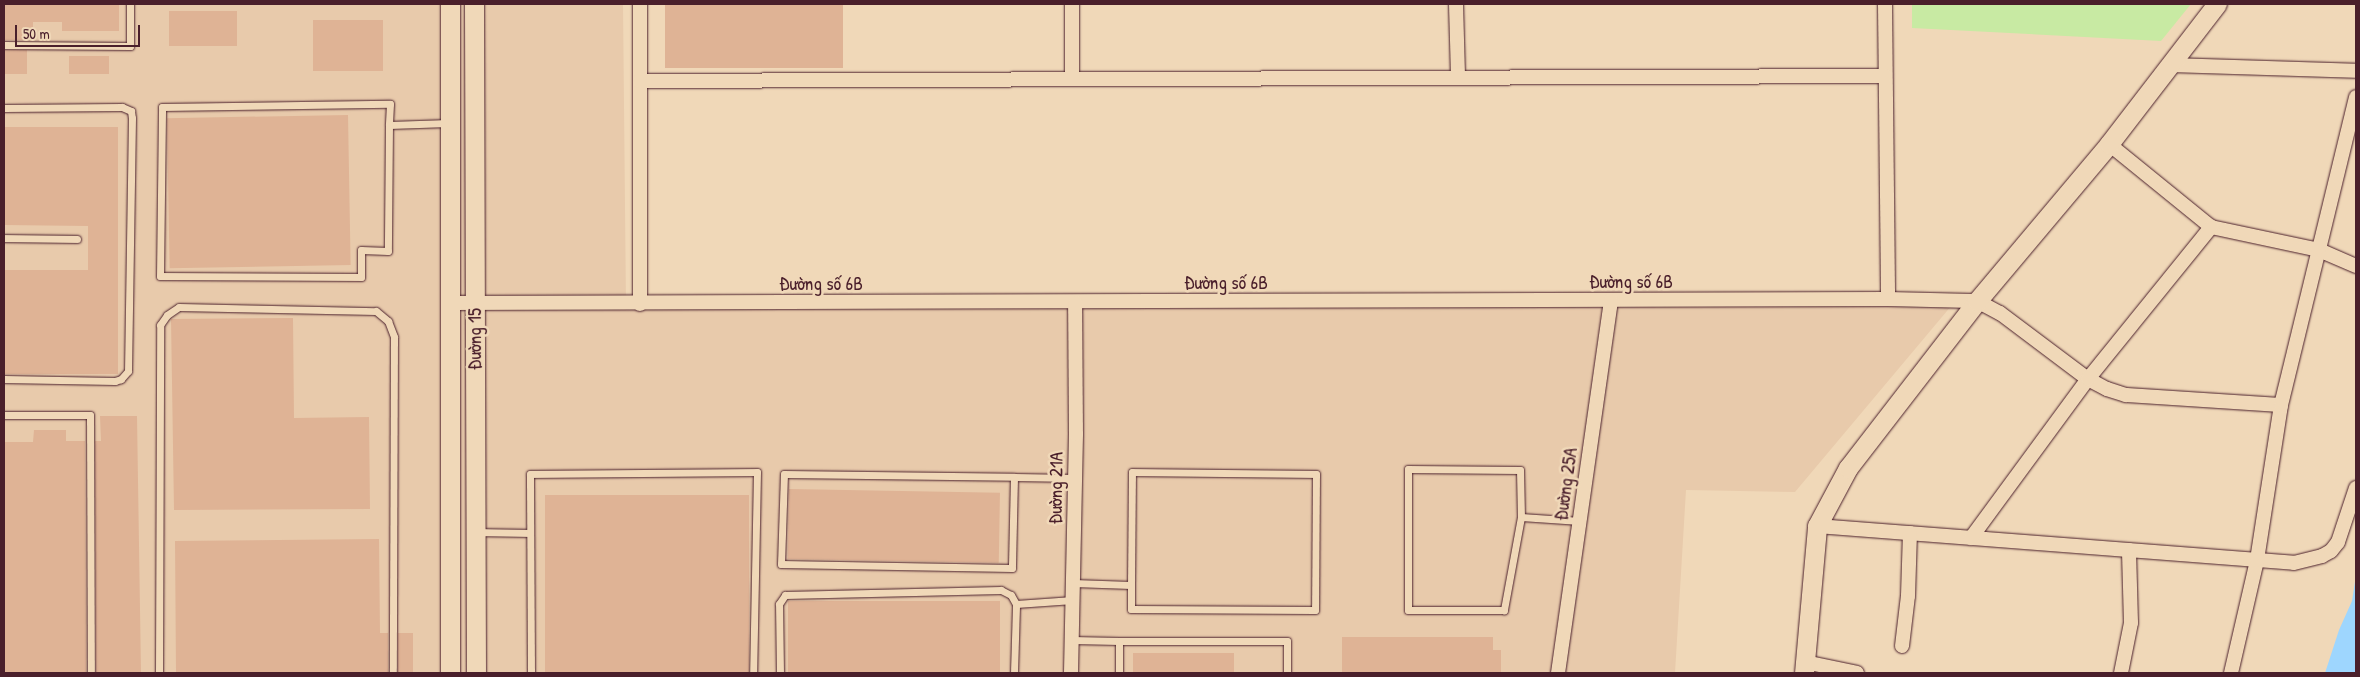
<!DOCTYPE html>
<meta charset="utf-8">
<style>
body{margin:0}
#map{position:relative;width:2360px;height:677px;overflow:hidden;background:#f0d8b8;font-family:"Patrick Hand",sans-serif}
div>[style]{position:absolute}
.built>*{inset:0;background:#e8caab}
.green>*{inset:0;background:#c8eaa3}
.water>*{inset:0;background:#9ed6fe}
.building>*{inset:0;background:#dfb395;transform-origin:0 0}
.roads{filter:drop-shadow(0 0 1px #4a1f2b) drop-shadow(0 0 1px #4a1f2b)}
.lane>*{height:7px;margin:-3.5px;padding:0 3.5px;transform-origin:3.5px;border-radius:3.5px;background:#f0d8b8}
.street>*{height:14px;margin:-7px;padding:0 7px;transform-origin:7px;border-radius:7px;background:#f0d8b8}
.secondary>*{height:19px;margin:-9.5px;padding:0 9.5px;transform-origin:9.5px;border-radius:9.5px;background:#f0d8b8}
span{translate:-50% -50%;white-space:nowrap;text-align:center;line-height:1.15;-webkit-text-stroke:5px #f0d8b8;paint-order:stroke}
.street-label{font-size:19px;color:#4a1f2b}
.frame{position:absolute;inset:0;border:5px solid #4a1f2b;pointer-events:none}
.scale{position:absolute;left:15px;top:25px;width:125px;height:22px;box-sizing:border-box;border:2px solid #4a1f2b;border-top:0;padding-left:6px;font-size:15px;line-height:18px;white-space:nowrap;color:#4a1f2b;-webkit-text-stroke:4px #f0d8b8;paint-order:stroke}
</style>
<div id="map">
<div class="built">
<div style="clip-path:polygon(4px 4px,623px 4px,626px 306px,1952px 305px,1795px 492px,1686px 490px,1675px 673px,4px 673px)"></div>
</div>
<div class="green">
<div style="clip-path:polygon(1912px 4px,2191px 4px,2161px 41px,1912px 28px)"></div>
</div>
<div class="water">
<div style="clip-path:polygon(2356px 575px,2356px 673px,2325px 673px,2339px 630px,2352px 601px)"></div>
</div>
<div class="building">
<div style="clip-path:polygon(4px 4px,119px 4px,119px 31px,62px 31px,62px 22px,33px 22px,33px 31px,27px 31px,27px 40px,4px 40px)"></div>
<div style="left:665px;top:4px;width:178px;height:64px"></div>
<div style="left:169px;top:11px;width:68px;height:35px"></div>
<div style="left:313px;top:20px;width:70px;height:51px"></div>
<div style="left:4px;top:50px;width:23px;height:24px"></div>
<div style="left:69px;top:56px;width:40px;height:18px"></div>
<div style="left:348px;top:115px;width:150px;height:181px;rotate:89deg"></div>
<div style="clip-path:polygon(4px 127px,118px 127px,118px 374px,4px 374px,4px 270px,88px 270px,88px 226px,4px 225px)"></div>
<div style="clip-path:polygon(293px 318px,294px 418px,369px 417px,370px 509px,174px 510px,171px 319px)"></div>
<div style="clip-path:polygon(100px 416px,137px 416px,141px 673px,96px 673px,95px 441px,101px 441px)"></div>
<div style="clip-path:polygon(34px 430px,66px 430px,66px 441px,85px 441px,86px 673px,4px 673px,4px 442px,33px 442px)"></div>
<div style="left:789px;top:489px;width:211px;height:70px;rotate:1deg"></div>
<div style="left:545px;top:495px;width:204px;height:178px"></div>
<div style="clip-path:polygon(379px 539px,380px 633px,388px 633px,388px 673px,176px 673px,175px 541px)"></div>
<div style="left:788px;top:601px;width:212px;height:72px"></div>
<div style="left:398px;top:633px;width:15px;height:40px"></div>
<div style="clip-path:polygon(1342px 637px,1493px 637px,1493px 650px,1501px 650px,1501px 673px,1342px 673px)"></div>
<div style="left:1133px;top:653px;width:101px;height:20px"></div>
</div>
<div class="roads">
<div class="lane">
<div style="left:4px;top:45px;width:126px;rotate:0.5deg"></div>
<div style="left:130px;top:46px;width:42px;rotate:-90deg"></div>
<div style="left:4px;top:108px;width:118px;rotate:-0.5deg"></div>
<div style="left:122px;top:107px;width:10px;rotate:24deg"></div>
<div style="left:131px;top:111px;width:7px;rotate:82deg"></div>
<div style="left:132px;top:118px;width:253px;rotate:90.9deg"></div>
<div style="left:128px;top:371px;width:11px;rotate:131deg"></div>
<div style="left:121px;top:379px;width:6px;rotate:162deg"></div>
<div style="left:115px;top:381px;width:111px;rotate:-179deg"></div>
<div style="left:389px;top:125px;width:126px;rotate:90.5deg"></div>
<div style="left:388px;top:251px;width:27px;rotate:-178deg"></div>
<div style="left:361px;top:250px;width:27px;rotate:90deg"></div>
<div style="left:361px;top:277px;width:201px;rotate:-179.7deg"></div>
<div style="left:160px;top:276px;width:169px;rotate:-89.3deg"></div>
<div style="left:162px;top:107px;width:228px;rotate:-0.8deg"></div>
<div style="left:390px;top:104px;width:21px;rotate:93deg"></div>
<div style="left:389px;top:125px;width:60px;rotate:-1.9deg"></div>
<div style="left:4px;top:238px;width:73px;rotate:0.8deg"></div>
<div style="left:4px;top:415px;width:86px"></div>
<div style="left:90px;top:415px;width:258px;rotate:89.8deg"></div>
<div style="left:1014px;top:477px;width:91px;rotate:91.3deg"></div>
<div style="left:1012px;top:568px;width:231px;rotate:-179deg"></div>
<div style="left:781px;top:564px;width:90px;rotate:-88.1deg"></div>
<div style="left:784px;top:474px;width:230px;rotate:0.7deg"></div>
<div style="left:1014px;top:477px;width:61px;rotate:0.9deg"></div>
<div style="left:1521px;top:517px;width:95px;rotate:100.4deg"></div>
<div style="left:1504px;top:610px;width:96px;rotate:180deg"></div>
<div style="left:1408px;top:610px;width:141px;rotate:-90deg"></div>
<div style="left:1408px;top:469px;width:112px;rotate:0.5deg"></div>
<div style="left:1520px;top:470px;width:47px;rotate:88.8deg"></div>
<div style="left:1521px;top:517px;width:59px;rotate:3.9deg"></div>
<div style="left:476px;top:532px;width:53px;rotate:1.1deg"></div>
<div style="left:1073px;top:583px;width:58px;rotate:2deg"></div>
<div style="left:1131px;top:585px;width:113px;rotate:-89.5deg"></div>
<div style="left:1132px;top:472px;width:184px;rotate:0.6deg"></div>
<div style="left:1316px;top:474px;width:136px;rotate:90.4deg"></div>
<div style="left:1315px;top:610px;width:184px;rotate:-179.7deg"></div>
<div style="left:1131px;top:609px;width:24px;rotate:-90deg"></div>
<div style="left:1072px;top:640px;width:47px;rotate:1.2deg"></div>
<div style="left:1119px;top:641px;width:32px;rotate:90deg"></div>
<div style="left:1119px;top:641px;width:168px"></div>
<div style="left:1287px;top:641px;width:32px;rotate:90deg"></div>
<div style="left:159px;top:673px;width:348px;rotate:-89.8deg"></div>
<div style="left:160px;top:325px;width:12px;rotate:-55deg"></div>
<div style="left:167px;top:315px;width:14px;rotate:-34deg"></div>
<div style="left:179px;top:307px;width:197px;rotate:1.2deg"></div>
<div style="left:376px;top:311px;width:16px;rotate:40deg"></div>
<div style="left:388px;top:321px;width:17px;rotate:69deg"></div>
<div style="left:394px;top:337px;width:336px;rotate:90.2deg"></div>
<div style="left:531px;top:673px;width:199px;rotate:-90.3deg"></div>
<div style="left:530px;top:474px;width:227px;rotate:-0.5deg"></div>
<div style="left:757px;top:472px;width:201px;rotate:91.1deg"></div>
<div style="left:780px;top:673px;width:69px;rotate:-90.8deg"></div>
<div style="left:779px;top:604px;width:11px;rotate:-56deg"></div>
<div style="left:785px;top:595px;width:216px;rotate:-1.3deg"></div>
<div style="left:1001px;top:590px;width:11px;rotate:27deg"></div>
<div style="left:1011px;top:595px;width:10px;rotate:61deg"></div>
<div style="left:1016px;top:604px;width:57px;rotate:-4deg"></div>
<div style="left:1014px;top:673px;width:69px;rotate:-88.3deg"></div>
</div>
<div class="street">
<div style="left:640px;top:4px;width:300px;rotate:90deg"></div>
<div style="left:1072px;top:4px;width:74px;rotate:90deg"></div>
<div style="left:1456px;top:4px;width:73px;rotate:88.4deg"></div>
<div style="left:1885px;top:4px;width:295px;rotate:89.4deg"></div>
<div style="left:2169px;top:65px;width:187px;rotate:1.8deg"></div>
<div style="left:640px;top:81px;width:1245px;rotate:-0.23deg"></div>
<div style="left:2109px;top:144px;width:132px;rotate:39.1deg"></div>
<div style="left:2211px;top:227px;width:110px;rotate:12deg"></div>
<div style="left:2319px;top:250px;width:40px;rotate:23.4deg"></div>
<div style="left:449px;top:303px;width:1439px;rotate:-0.16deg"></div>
<div style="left:1888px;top:299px;width:89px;rotate:1.3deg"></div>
<div style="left:1977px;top:301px;width:26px;rotate:28deg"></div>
<div style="left:2000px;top:313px;width:110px;rotate:36.9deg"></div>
<div style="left:2088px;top:379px;width:21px;rotate:28deg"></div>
<div style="left:2107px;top:389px;width:20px;rotate:18deg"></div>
<div style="left:2126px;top:395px;width:155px;rotate:3.7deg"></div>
<div style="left:1817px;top:526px;width:478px;rotate:4.4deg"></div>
<div style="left:2294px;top:563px;width:29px;rotate:-14deg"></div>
<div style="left:2322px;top:556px;width:10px;rotate:-29deg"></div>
<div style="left:2331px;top:551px;width:11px;rotate:-52deg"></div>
<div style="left:2338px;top:542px;width:57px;rotate:-71.6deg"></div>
<div style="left:1971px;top:538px;width:197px;rotate:-53.7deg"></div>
<div style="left:2088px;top:379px;width:196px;rotate:-51deg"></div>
<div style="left:1902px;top:646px;width:50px;rotate:-83.2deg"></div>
<div style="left:1908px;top:596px;width:63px;rotate:-88.2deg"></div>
<div style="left:1805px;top:662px;width:53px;rotate:11.9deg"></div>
<div style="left:1071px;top:673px;width:239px;rotate:-88.8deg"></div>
<div style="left:1076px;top:434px;width:131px;rotate:-90.4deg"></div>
<div style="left:1558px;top:673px;width:376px;rotate:-81.9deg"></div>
<div style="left:2121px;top:673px;width:51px;rotate:-78.7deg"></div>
<div style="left:2131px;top:623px;width:73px;rotate:-91.6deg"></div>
<div style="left:2231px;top:673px;width:116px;rotate:-77deg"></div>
<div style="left:2257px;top:560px;width:157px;rotate:-81.2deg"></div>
<div style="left:2281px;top:405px;width:317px;rotate:-76.3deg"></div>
</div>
<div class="secondary">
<div style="left:474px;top:4px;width:669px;rotate:89.83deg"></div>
<div style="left:450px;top:673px;width:669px;rotate:-90deg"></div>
<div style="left:1804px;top:673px;width:148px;rotate:-84.9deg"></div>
<div style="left:1817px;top:526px;width:66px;rotate:-61.9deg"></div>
<div style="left:1848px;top:468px;width:211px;rotate:-52.3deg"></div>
<div style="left:1977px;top:301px;width:205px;rotate:-49.9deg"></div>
<div style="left:2109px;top:144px;width:177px;rotate:-52.4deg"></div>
</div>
</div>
<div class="street-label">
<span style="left:1631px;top:282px">Đường số 6B</span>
<span style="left:1226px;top:283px">Đường số 6B</span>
<span style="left:821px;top:284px">Đường số 6B</span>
<span style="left:475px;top:339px;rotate:-90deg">Đường 15</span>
<span style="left:1566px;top:484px;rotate:-82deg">Đường 25A</span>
<span style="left:1056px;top:488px;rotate:-89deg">Đường 21A</span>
</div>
<div class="frame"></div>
<div class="scale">50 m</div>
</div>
